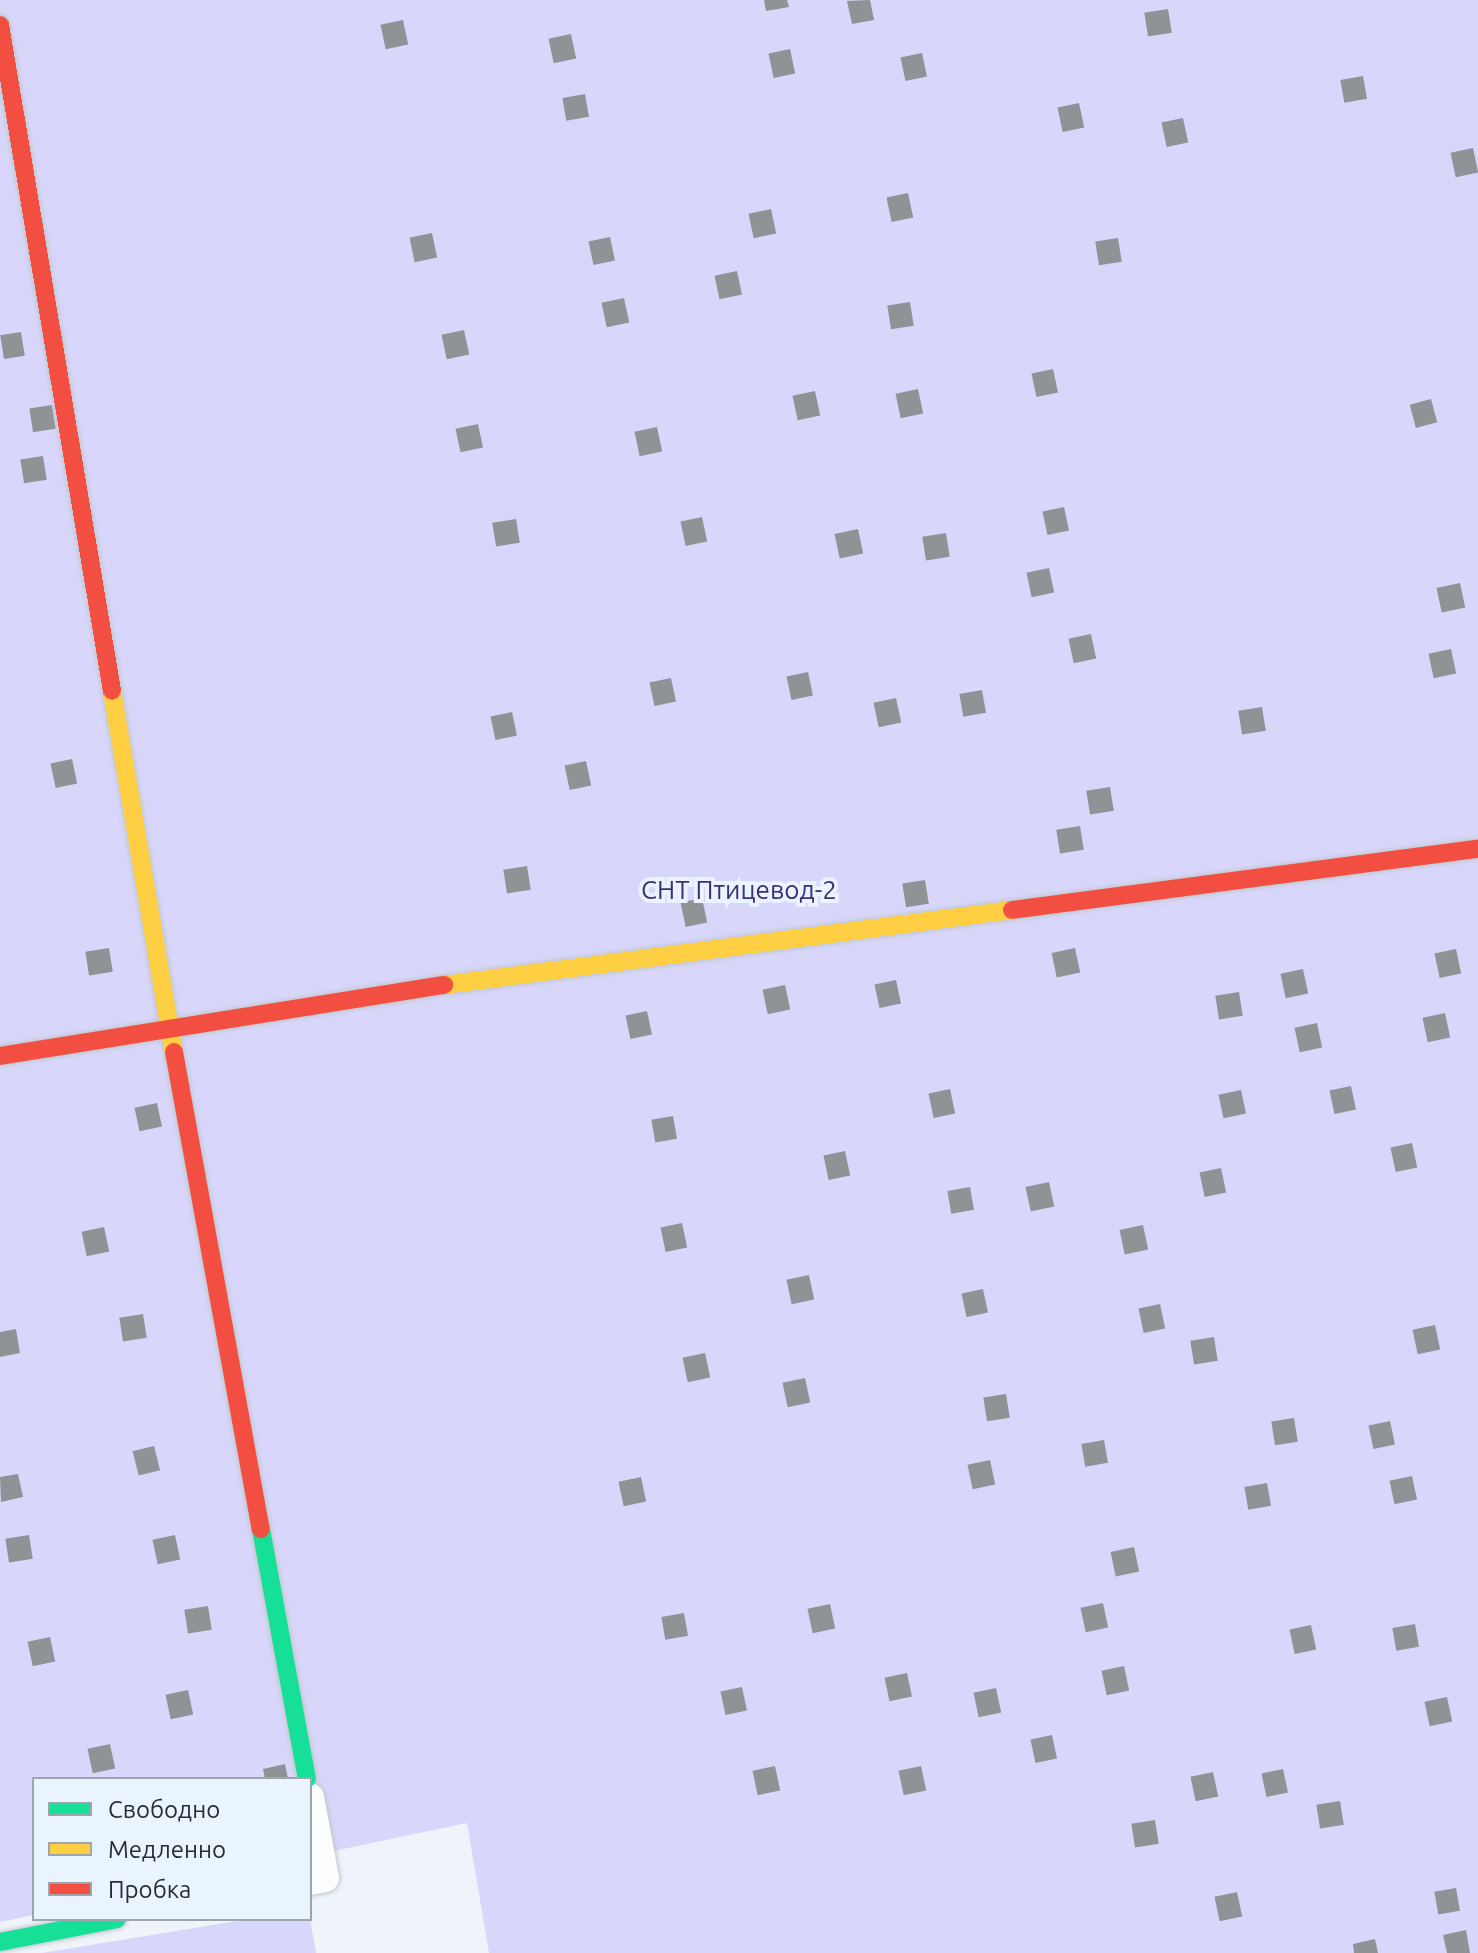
<!DOCTYPE html>
<meta charset="utf-8">
<style>
body{margin:0}
#map{position:relative;width:1478px;height:1953px;overflow:hidden;background:#eef4fa;font-family:Ubuntu,sans-serif}
div>[style]{position:absolute}
.green>*{inset:0;background:#d8d7fb}
.building>*{inset:0;background:#8e9396;transform-origin:0 0}
.roads{filter:drop-shadow(0 0 2px #c2c7cc) drop-shadow(0 0 2px #c2c7cc)}
.street>*{height:28px;margin:-14px;padding:0 14px;transform-origin:14px;border-radius:14px;background:#fcfdfe}
.fast>*{height:18px;margin:-9px;padding:0 9px;transform-origin:9px;border-radius:9px;background:#16e098}
.slow>*{height:18px;margin:-9px;padding:0 9px;transform-origin:9px;border-radius:9px;background:#ffcf43}
.jam>*{height:18px;margin:-9px;padding:0 9px;transform-origin:9px;border-radius:9px;background:#f24e42}
span{translate:-50% -50%;white-space:nowrap;text-align:center;line-height:1.15;-webkit-text-stroke:8px #e9f4ff;paint-order:stroke}
.park-label{font-size:26px;color:#3f2f77}
.legend{position:absolute;left:32px;top:1777px;width:280px;height:144px;box-sizing:border-box;background:#e9f4ff;border:2px solid #9da5ad;margin:0;padding:10px 14px;list-style:none;font-size:24px;color:#2a2e32}
.legend li{display:flex;align-items:center;gap:16px;height:40px}
.legend b{width:40px;border:2px solid #9da5ad}
</style>
<div id="map">
<div class="green">
<div style="clip-path:polygon(0 0,1478px 0,1478px 1953px,489px 1953px,467px 1823px,310px 1856px,310px 1779px,34px 1779px,34px 1915px,0 1922px)"></div>
<div style="clip-path:polygon(249px 1919px,310px 1919px,316px 1953px,42px 1953px)"></div>
</div>
<div class="building">
<div style="clip-path:polygon(764px 0,787px 0,789px 7px,766px 11px)"></div>
<div style="clip-path:polygon(870px 0,874px 20px,852px 24px,847px 1px)"></div>
<div style="left:1168px;top:9px;width:24px;height:24px;rotate:81deg"></div>
<div style="left:403px;top:20px;width:25px;height:23px;rotate:78deg"></div>
<div style="left:571px;top:34px;width:25px;height:23px;rotate:78deg"></div>
<div style="left:790px;top:49px;width:25px;height:22px;rotate:78deg"></div>
<div style="left:922px;top:53px;width:24px;height:22px;rotate:78deg"></div>
<div style="left:1363px;top:76px;width:23px;height:23px;rotate:80deg"></div>
<div style="left:585px;top:94px;width:23px;height:23px;rotate:80deg"></div>
<div style="left:1079px;top:103px;width:25px;height:22px;rotate:78deg"></div>
<div style="left:1183px;top:118px;width:25px;height:22px;rotate:78deg"></div>
<div style="left:1473px;top:148px;width:25px;height:23px;rotate:78deg"></div>
<div style="left:908px;top:193px;width:25px;height:22px;rotate:78deg"></div>
<div style="left:771px;top:209px;width:25px;height:23px;rotate:78deg"></div>
<div style="left:432px;top:233px;width:25px;height:23px;rotate:78deg"></div>
<div style="left:610px;top:237px;width:24px;height:22px;rotate:78deg"></div>
<div style="left:1118px;top:238px;width:24px;height:23px;rotate:81deg"></div>
<div style="left:737px;top:271px;width:24px;height:23px;rotate:78deg"></div>
<div style="left:624px;top:298px;width:25px;height:23px;rotate:78deg"></div>
<div style="left:910px;top:302px;width:24px;height:23px;rotate:81deg"></div>
<div style="left:464px;top:330px;width:25px;height:23px;rotate:78deg"></div>
<div style="left:21px;top:332px;width:24px;height:21px;rotate:81deg"></div>
<div style="left:1053px;top:369px;width:24px;height:22px;rotate:78deg"></div>
<div style="left:918px;top:389px;width:25px;height:23px;rotate:78deg"></div>
<div style="left:815px;top:391px;width:25px;height:23px;rotate:78deg"></div>
<div style="left:1431px;top:399px;width:24px;height:22px;rotate:75deg"></div>
<div style="left:52px;top:405px;width:24px;height:23px;rotate:81deg"></div>
<div style="left:478px;top:424px;width:24px;height:23px;rotate:78deg"></div>
<div style="left:657px;top:427px;width:25px;height:23px;rotate:78deg"></div>
<div style="left:43px;top:456px;width:24px;height:23px;rotate:81deg"></div>
<div style="left:1064px;top:507px;width:24px;height:22px;rotate:78deg"></div>
<div style="left:702px;top:517px;width:25px;height:22px;rotate:78deg"></div>
<div style="left:516px;top:519px;width:24px;height:24px;rotate:81deg"></div>
<div style="left:858px;top:529px;width:25px;height:24px;rotate:78deg"></div>
<div style="left:946px;top:533px;width:24px;height:24px;rotate:81deg"></div>
<div style="left:1049px;top:568px;width:25px;height:23px;rotate:78deg"></div>
<div style="left:1460px;top:583px;width:25px;height:24px;rotate:78deg"></div>
<div style="left:1091px;top:634px;width:25px;height:23px;rotate:78deg"></div>
<div style="left:1451px;top:649px;width:25px;height:23px;rotate:78deg"></div>
<div style="left:808px;top:672px;width:24px;height:22px;rotate:78deg"></div>
<div style="left:671px;top:678px;width:24px;height:22px;rotate:78deg"></div>
<div style="left:982px;top:690px;width:23px;height:23px;rotate:80deg"></div>
<div style="left:896px;top:698px;width:25px;height:23px;rotate:78deg"></div>
<div style="left:1262px;top:707px;width:24px;height:24px;rotate:81deg"></div>
<div style="left:512px;top:712px;width:24px;height:22px;rotate:78deg"></div>
<div style="left:72px;top:759px;width:25px;height:22px;rotate:78deg"></div>
<div style="left:586px;top:761px;width:25px;height:22px;rotate:78deg"></div>
<div style="left:1110px;top:787px;width:24px;height:24px;rotate:81deg"></div>
<div style="left:1080px;top:826px;width:24px;height:24px;rotate:81deg"></div>
<div style="left:527px;top:866px;width:24px;height:24px;rotate:81deg"></div>
<div style="left:925px;top:880px;width:24px;height:23px;rotate:81deg"></div>
<div style="left:702px;top:898px;width:25px;height:22px;rotate:78deg"></div>
<div style="left:109px;top:948px;width:24px;height:24px;rotate:81deg"></div>
<div style="left:1075px;top:948px;width:25px;height:24px;rotate:78deg"></div>
<div style="left:1456px;top:949px;width:25px;height:22px;rotate:78deg"></div>
<div style="left:1303px;top:969px;width:25px;height:23px;rotate:78deg"></div>
<div style="left:896px;top:980px;width:24px;height:22px;rotate:78deg"></div>
<div style="left:785px;top:985px;width:25px;height:23px;rotate:78deg"></div>
<div style="left:1239px;top:992px;width:24px;height:24px;rotate:81deg"></div>
<div style="left:647px;top:1011px;width:24px;height:22px;rotate:78deg"></div>
<div style="left:1445px;top:1013px;width:25px;height:23px;rotate:78deg"></div>
<div style="left:1317px;top:1023px;width:25px;height:23px;rotate:78deg"></div>
<div style="left:1351px;top:1086px;width:24px;height:22px;rotate:78deg"></div>
<div style="left:950px;top:1089px;width:25px;height:22px;rotate:78deg"></div>
<div style="left:1241px;top:1090px;width:24px;height:23px;rotate:78deg"></div>
<div style="left:157px;top:1103px;width:24px;height:23px;rotate:78deg"></div>
<div style="left:673px;top:1116px;width:23px;height:22px;rotate:80deg"></div>
<div style="left:1412px;top:1143px;width:25px;height:22px;rotate:78deg"></div>
<div style="left:845px;top:1151px;width:25px;height:22px;rotate:78deg"></div>
<div style="left:1221px;top:1168px;width:25px;height:22px;rotate:78deg"></div>
<div style="left:1049px;top:1182px;width:25px;height:24px;rotate:78deg"></div>
<div style="left:970px;top:1187px;width:23px;height:23px;rotate:80deg"></div>
<div style="left:682px;top:1223px;width:25px;height:22px;rotate:78deg"></div>
<div style="left:1143px;top:1225px;width:25px;height:24px;rotate:78deg"></div>
<div style="left:104px;top:1227px;width:25px;height:23px;rotate:78deg"></div>
<div style="left:809px;top:1275px;width:25px;height:23px;rotate:78deg"></div>
<div style="left:983px;top:1289px;width:24px;height:22px;rotate:78deg"></div>
<div style="left:1160px;top:1304px;width:25px;height:22px;rotate:78deg"></div>
<div style="left:143px;top:1314px;width:24px;height:24px;rotate:81deg"></div>
<div style="left:1435px;top:1325px;width:25px;height:23px;rotate:78deg"></div>
<div style="clip-path:polygon(16px 1329px,20px 1353px,0 1357px,0 1332px)"></div>
<div style="left:1214px;top:1337px;width:24px;height:24px;rotate:81deg"></div>
<div style="left:705px;top:1353px;width:25px;height:23px;rotate:78deg"></div>
<div style="left:805px;top:1378px;width:25px;height:23px;rotate:78deg"></div>
<div style="left:1006px;top:1394px;width:24px;height:23px;rotate:81deg"></div>
<div style="left:1294px;top:1418px;width:24px;height:23px;rotate:81deg"></div>
<div style="left:1390px;top:1421px;width:24px;height:22px;rotate:78deg"></div>
<div style="left:1104px;top:1440px;width:23px;height:23px;rotate:80deg"></div>
<div style="left:154px;top:1446px;width:25px;height:22px;rotate:76deg"></div>
<div style="left:990px;top:1460px;width:25px;height:23px;rotate:78deg"></div>
<div style="clip-path:polygon(18px 1474px,23px 1497px,1px 1502px,0 1477px)"></div>
<div style="left:1412px;top:1476px;width:24px;height:23px;rotate:78deg"></div>
<div style="left:641px;top:1477px;width:25px;height:23px;rotate:78deg"></div>
<div style="left:1267px;top:1483px;width:23px;height:23px;rotate:80deg"></div>
<div style="left:29px;top:1535px;width:24px;height:24px;rotate:81deg"></div>
<div style="left:175px;top:1535px;width:25px;height:23px;rotate:78deg"></div>
<div style="left:1134px;top:1547px;width:25px;height:24px;rotate:78deg"></div>
<div style="left:1103px;top:1603px;width:25px;height:23px;rotate:78deg"></div>
<div style="left:830px;top:1604px;width:25px;height:23px;rotate:78deg"></div>
<div style="left:208px;top:1606px;width:24px;height:24px;rotate:81deg"></div>
<div style="left:684px;top:1613px;width:23px;height:23px;rotate:80deg"></div>
<div style="left:1415px;top:1624px;width:23px;height:23px;rotate:80deg"></div>
<div style="left:1311px;top:1625px;width:25px;height:22px;rotate:78deg"></div>
<div style="left:50px;top:1637px;width:25px;height:23px;rotate:78deg"></div>
<div style="left:1124px;top:1666px;width:25px;height:23px;rotate:78deg"></div>
<div style="left:907px;top:1673px;width:24px;height:23px;rotate:78deg"></div>
<div style="left:742px;top:1687px;width:24px;height:22px;rotate:78deg"></div>
<div style="left:996px;top:1688px;width:25px;height:23px;rotate:78deg"></div>
<div style="left:188px;top:1690px;width:25px;height:23px;rotate:78deg"></div>
<div style="left:1447px;top:1697px;width:25px;height:23px;rotate:78deg"></div>
<div style="left:1052px;top:1735px;width:24px;height:22px;rotate:78deg"></div>
<div style="left:110px;top:1744px;width:25px;height:23px;rotate:78deg"></div>
<div style="clip-path:polygon(285px 1764px,288px 1779px,265px 1779px,263px 1769px)"></div>
<div style="left:775px;top:1766px;width:25px;height:23px;rotate:78deg"></div>
<div style="left:921px;top:1766px;width:25px;height:23px;rotate:78deg"></div>
<div style="left:1283px;top:1769px;width:24px;height:22px;rotate:78deg"></div>
<div style="left:1213px;top:1772px;width:25px;height:23px;rotate:78deg"></div>
<div style="left:1340px;top:1801px;width:24px;height:24px;rotate:81deg"></div>
<div style="left:1155px;top:1820px;width:24px;height:24px;rotate:81deg"></div>
<div style="left:1456px;top:1888px;width:23px;height:22px;rotate:80deg"></div>
<div style="left:1237px;top:1892px;width:25px;height:23px;rotate:78deg"></div>
<div style="clip-path:polygon(1466px 1930px,1470px 1953px,1447px 1953px,1443px 1935px)"></div>
<div style="clip-path:polygon(1375px 1939px,1378px 1953px,1354px 1953px,1353px 1944px)"></div>
</div>
<div class="roads">
<div class="street">
<div style="left:310px;top:1797px;width:82px;rotate:79.5deg"></div>
<div style="left:325px;top:1878px;width:15px;rotate:169deg"></div>
</div>
<div class="fast">
<div style="left:261px;top:1529px;width:254px;rotate:79.6deg"></div>
<div style="left:0;top:1942px;width:119px;rotate:-11.1deg"></div>
</div>
<div class="slow">
<div style="left:112px;top:691px;width:366px;rotate:80.3deg"></div>
<div style="left:444px;top:985px;width:573px;rotate:-7.52deg"></div>
</div>
<div class="jam">
<div style="left:0;top:25px;width:675px;rotate:80.45deg"></div>
<div style="left:1012px;top:910px;width:470px;rotate:-7.5deg"></div>
<div style="left:174px;top:1052px;width:485px;rotate:79.7deg"></div>
<div style="left:0;top:1056px;width:450px;rotate:-9.1deg"></div>
</div>
</div>
<div class="park-label">
<span style="left:739px;top:890px">СНТ Птицевод-2</span>
</div>
<ul class="legend">
<li><b style="height:10px;background:#16e098"></b>Свободно</li>
<li><b style="height:10px;background:#ffcf43"></b>Медленно</li>
<li><b style="height:10px;background:#f24e42"></b>Пробка</li>
</ul>
</div>
